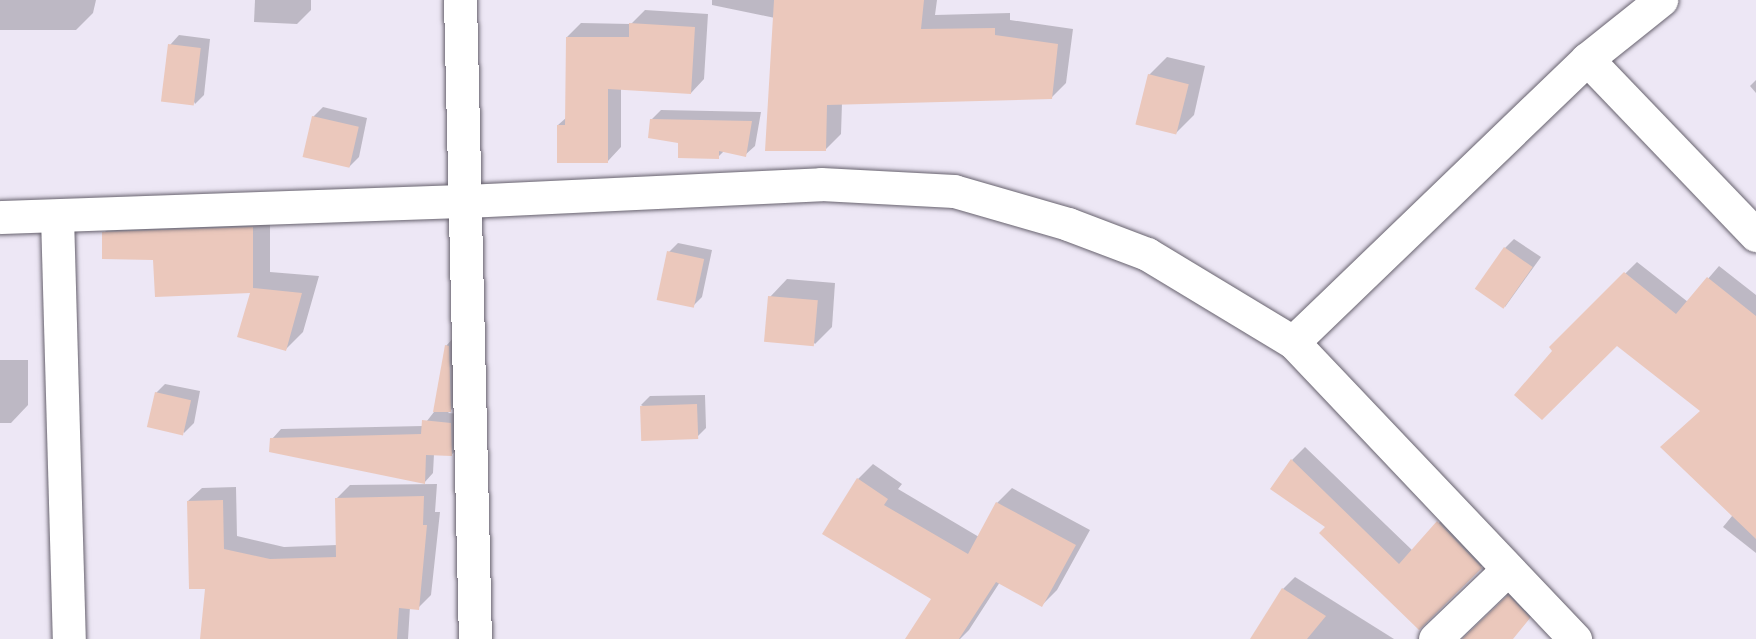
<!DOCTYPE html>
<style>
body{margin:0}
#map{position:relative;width:1756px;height:639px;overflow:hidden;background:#ede7f5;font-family:"DM Sans",sans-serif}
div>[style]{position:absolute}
.shadow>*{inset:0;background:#0003}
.building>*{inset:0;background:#ebc8bc;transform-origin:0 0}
.roads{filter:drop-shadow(0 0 2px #67626e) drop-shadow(0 0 2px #67626e)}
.minor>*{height:33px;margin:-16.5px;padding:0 16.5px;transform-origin:16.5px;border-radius:16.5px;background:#fff}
span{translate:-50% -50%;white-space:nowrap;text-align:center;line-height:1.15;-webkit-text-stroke:4.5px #fff;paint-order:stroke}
</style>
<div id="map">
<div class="shadow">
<div style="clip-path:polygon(0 0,96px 0,93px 13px,76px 30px,0 30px)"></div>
<div style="clip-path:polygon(255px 0,311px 0,311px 10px,297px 24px,254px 22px)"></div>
<div style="clip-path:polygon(712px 0,937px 0,935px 15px,1010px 13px,1010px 20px,1073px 29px,1066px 83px,1051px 98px,842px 103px,841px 134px,826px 149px,775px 18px,712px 5px)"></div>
<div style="clip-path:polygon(645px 10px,708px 14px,704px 79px,691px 93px,621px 88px,621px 147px,608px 161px,558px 125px,567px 117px,567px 37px,581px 23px,631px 24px)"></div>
<div style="clip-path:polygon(179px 35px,210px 39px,204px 95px,195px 104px,170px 45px)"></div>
<div style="clip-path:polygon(1167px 57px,1205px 66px,1194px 115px,1176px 133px,1149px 75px)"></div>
<div style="clip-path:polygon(1756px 80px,1756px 93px,1750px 86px)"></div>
<div style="clip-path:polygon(323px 107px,367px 118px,359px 157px,349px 167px,313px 117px)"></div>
<div style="clip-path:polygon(661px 110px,761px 112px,755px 146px,745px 155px,724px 151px,718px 157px,679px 142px,651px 120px)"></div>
<div style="clip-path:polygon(270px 211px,270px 272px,319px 276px,303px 332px,286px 349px,252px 292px,154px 258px,104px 233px,121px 216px)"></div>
<div style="clip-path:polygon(1514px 239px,1541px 257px,1505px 307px,1505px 248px)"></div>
<div style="clip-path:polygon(678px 243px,712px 250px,702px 297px,693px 306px,669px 252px)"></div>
<div style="clip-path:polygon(1637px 262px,1688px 302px,1719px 266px,1756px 295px,1756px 479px,1702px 411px,1617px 344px,1554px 351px,1551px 347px)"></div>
<div style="clip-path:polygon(787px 279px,835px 283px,832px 327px,815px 344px,770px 297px)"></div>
<div style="clip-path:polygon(455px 336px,460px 401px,448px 413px,460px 414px,461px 446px,451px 455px,434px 454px,433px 473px,424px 483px,272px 439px,281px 429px,423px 426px,434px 412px,446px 346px)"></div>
<div style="clip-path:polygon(0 360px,28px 360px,28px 405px,11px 423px,0 423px)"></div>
<div style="clip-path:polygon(165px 384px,200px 391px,194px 423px,184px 433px,156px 393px)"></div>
<div style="clip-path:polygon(705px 395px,706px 428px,697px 437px,641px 405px,650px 396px)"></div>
<div style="clip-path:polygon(1305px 447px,1413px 551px,1452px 509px,1494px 554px,1419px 628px,1328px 527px,1292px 460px)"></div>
<div style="clip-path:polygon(873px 464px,902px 484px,898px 489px,979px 537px,997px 503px,1012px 488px,1090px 530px,1057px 590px,1042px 605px,1000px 582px,969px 630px,960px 639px,945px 639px,933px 598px,858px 479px)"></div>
<div style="clip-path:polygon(437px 484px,435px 512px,440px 512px,431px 595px,418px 608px,410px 607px,408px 639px,202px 639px,206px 588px,188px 501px,202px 488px,236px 487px,237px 536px,284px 547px,337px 545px,336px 499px,350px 485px)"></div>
<div style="clip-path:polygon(1756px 487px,1756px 553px,1723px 527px)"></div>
<div style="clip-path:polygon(1295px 577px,1394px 639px,1270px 639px,1283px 589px)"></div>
<div style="clip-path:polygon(1518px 587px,1538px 608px,1512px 639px,1484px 639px,1473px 630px)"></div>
</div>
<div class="building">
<div style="clip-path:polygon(774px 0,924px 0,921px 29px,995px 28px,995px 35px,1058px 44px,1052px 99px,827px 105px,826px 151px,765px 151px)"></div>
<div style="clip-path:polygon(629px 23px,695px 27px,691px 94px,608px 89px,608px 163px,557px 163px,557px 125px,565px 125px,566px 37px,629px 37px)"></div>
<div style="left:168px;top:44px;width:33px;height:58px;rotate:7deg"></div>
<div style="left:1148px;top:74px;width:42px;height:52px;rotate:14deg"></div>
<div style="left:312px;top:116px;width:48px;height:42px;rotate:13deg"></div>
<div style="clip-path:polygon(650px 119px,752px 121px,746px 157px,719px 151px,719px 159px,678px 158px,678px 143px,648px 138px)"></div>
<div style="clip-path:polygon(253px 227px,253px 288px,302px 293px,286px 351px,237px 337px,250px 293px,155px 297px,153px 260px,102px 259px,102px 232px)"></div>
<div style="left:1504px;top:247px;width:35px;height:51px;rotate:35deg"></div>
<div style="left:667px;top:251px;width:38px;height:50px;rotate:12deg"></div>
<div style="clip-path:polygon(1624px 272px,1676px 314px,1707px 277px,1756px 316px,1756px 539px,1660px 447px,1700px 411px,1617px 346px,1542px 420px,1514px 395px,1552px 351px,1549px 347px)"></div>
<div style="left:768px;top:296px;width:50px;height:46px;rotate:5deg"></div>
<div style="clip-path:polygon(445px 345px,449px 346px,451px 412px,433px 412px)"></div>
<div style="left:155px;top:392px;width:37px;height:36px;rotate:13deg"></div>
<div style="left:697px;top:404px;width:35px;height:57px;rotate:88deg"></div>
<div style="clip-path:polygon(422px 420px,451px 423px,452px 456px,426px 455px,425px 484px,269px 452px,270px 438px,421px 434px)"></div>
<div style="clip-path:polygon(1291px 459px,1399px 564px,1437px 521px,1482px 568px,1419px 630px,1319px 533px,1325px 527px,1270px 489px)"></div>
<div style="clip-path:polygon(857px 478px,888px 499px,884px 505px,968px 554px,996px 502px,1076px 545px,1042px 607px,996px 582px,959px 639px,905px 639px,931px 599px,822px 534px)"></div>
<div style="clip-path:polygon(424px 496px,423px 525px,427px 525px,419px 610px,399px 608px,397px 639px,200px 639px,205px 589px,189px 589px,187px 501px,223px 500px,224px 549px,270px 559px,336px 557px,335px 498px)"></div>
<div style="clip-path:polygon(1282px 588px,1326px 616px,1307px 639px,1250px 639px)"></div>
<div style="clip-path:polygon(1508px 595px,1530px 618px,1513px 639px,1462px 639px)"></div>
</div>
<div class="roads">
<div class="minor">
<div style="left:460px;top:0;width:639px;rotate:88.66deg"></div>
<div style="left:1587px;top:59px;width:244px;rotate:46.2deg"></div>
<div style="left:57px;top:216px;width:423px;rotate:88.4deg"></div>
<div style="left:0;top:217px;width:466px;rotate:-2deg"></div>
<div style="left:466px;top:201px;width:355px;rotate:-2.7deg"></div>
<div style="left:821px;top:184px;width:133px;rotate:3deg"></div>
<div style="left:954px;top:191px;width:119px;rotate:16.1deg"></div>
<div style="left:1068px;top:224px;width:85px;rotate:20.8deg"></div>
<div style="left:1147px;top:254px;width:170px;rotate:31.1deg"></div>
<div style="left:1293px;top:342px;width:410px;rotate:46.5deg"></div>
<div style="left:1293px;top:342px;width:408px;rotate:-43.9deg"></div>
<div style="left:1587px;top:59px;width:95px;rotate:-38.6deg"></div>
<div style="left:1435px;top:639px;width:101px;rotate:-43.8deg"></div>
</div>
</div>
</div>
